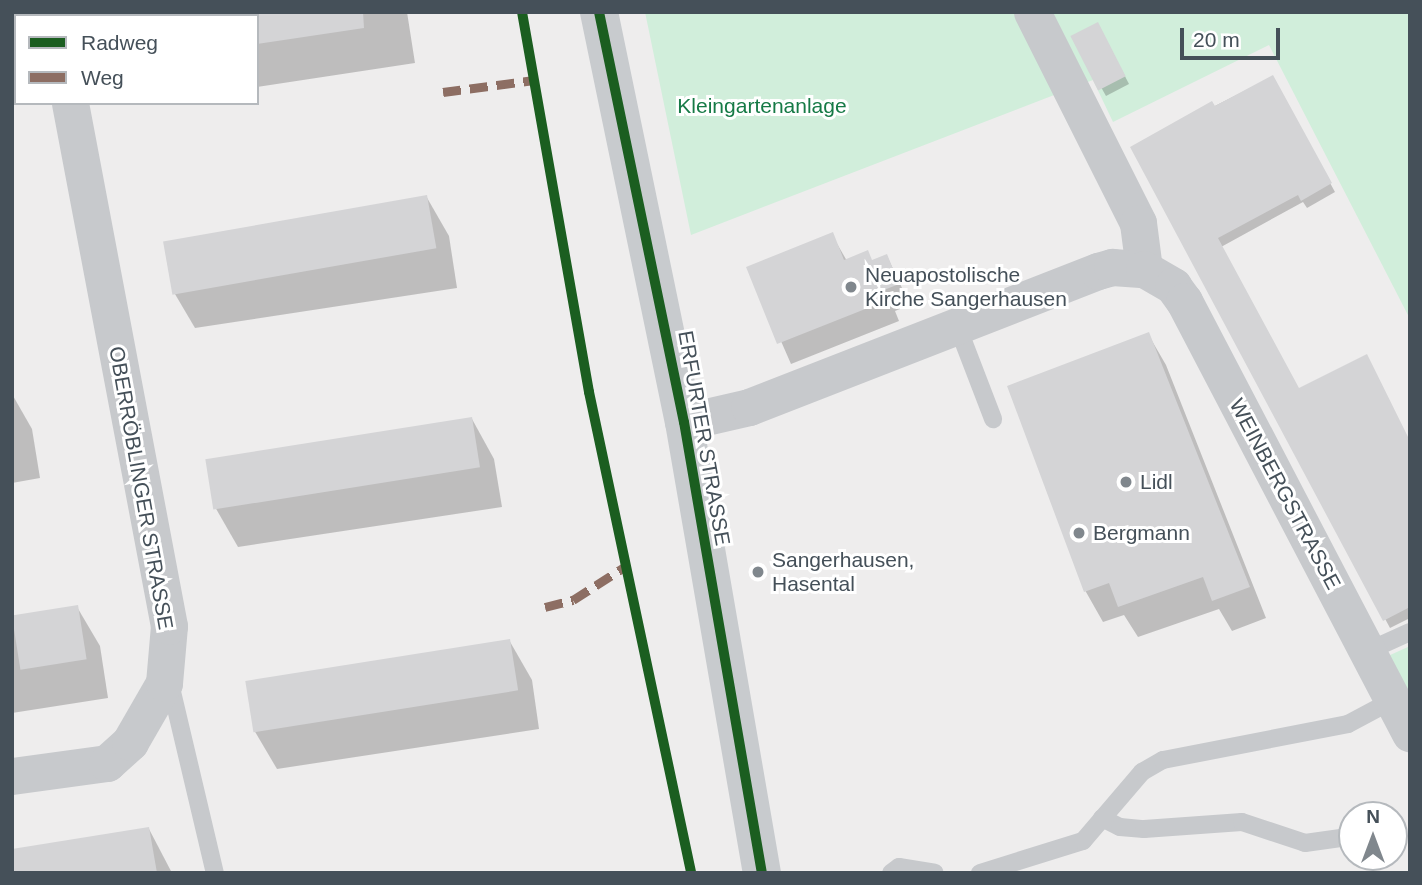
<!DOCTYPE html>
<meta charset="utf-8">
<style>
body{margin:0}
#map{position:relative;width:1422px;height:885px;overflow:hidden;background:#eeeded;font-family:Helvetica,sans-serif}
div>[style]{position:absolute}
.green>*{inset:0;background:#d1eedb}
.shadow>*{inset:0;background:#0003}
.building>*{inset:0;background:#d4d4d6;transform-origin:0 0}
.lane>*{height:18px;margin:-9px;padding:0 9px;transform-origin:9px;border-radius:9px;background:#c7c9cc}
.street>*{height:37px;margin:-18.5px;padding:0 18.5px;transform-origin:18.5px;border-radius:18.5px;background:#c7c9cc}
.secondary>*{height:38px;margin:-19px;padding:0 19px;transform-origin:19px;border-radius:19px;background:#c8cbce}
.quiet>*{height:9px;margin-top:-4.5px;transform-origin:0;background:repeating-linear-gradient(90deg,#8d6e63 0 18px,transparent 0 27px)}
.cycleway>*{height:10px;margin:-5px;padding:0 5px;transform-origin:5px;border-radius:5px;background:#1b5e20}
.dots>*{width:19px;height:19px;translate:-50% -50%;box-sizing:border-box;border:4px solid #fff;border-radius:50%}
span{translate:-50% -50%;white-space:nowrap;text-align:center;line-height:1.15;-webkit-text-stroke:6px #fff;paint-order:stroke}
.park-label{font-size:21px;color:#167a46}
.poi-label{font-size:21px;color:#455059}
.left{translate:0 -50%;text-align:left}
.street-label{font-size:21px;color:#455059}
.frame{position:absolute;inset:0;border:14px solid #455059;pointer-events:none}
.legend{position:absolute;left:14px;top:14px;width:245px;height:91px;box-sizing:border-box;background:#fff;border:2px solid #b5b9bd;margin:0;padding:9px 12px;list-style:none;font-size:21px;color:#455059}
.legend li{display:flex;align-items:center;gap:14px;height:35px}
.legend b{width:35px;border:2px solid #b5b9bd}
.north{position:absolute;left:1338px;top:801px;width:70px;height:70px;box-sizing:border-box;background:#fff;border:2px solid #b5b9bd;border-radius:50%;rotate:0deg;font-size:19px;font-weight:700;line-height:28px;text-align:center;color:#455059}
.north::after{content:'';display:block;margin:auto;width:24px;height:32px;background:#80878d;clip-path:polygon(50% 0,100% 100%,50% 72%,0 100%)}
.scale{position:absolute;left:1180px;top:28px;width:100px;height:32px;box-sizing:border-box;border:4px solid #455059;border-top:0;padding-left:9px;font-size:21px;line-height:24px;white-space:nowrap;color:#455059;-webkit-text-stroke:5px #fff;paint-order:stroke}
</style>
<div id="map">
<div class="green">
<div style="clip-path:polygon(645px 12px,1410px 12px,1410px 319px,1269px 45px,1113px 122px,1093px 80px,691px 235px)"></div>
<div style="clip-path:polygon(1410px 646px,1410px 698px,1388px 656px)"></div>
</div>
<div class="shadow">
<div style="clip-path:polygon(142px 12px,407px 12px,415px 63px,257px 87px,257px 16px,124px 16px)"></div>
<div style="clip-path:polygon(1102px 32px,1129px 84px,1106px 96px,1073px 37px)"></div>
<div style="clip-path:polygon(1272px 77px,1335px 192px,1307px 208px,1303px 202px,1221px 247px,1299px 390px,1410px 443px,1410px 618px,1390px 628px,1132px 148px)"></div>
<div style="clip-path:polygon(426px 196px,449px 236px,457px 288px,195px 328px,172px 289px)"></div>
<div style="clip-path:polygon(832px 235px,847px 261px,873px 262px,887px 256px,910px 305px,895px 311px,899px 321px,791px 364px,749px 268px)"></div>
<div style="clip-path:polygon(1148px 334px,1166px 365px,1266px 618px,1232px 631px,1219px 609px,1138px 637px,1124px 615px,1103px 622px,1086px 592px,1009px 387px)"></div>
<div style="clip-path:polygon(12px 394px,32px 429px,40px 478px,12px 483px)"></div>
<div style="clip-path:polygon(472px 419px,494px 459px,502px 507px,238px 547px,215px 507px)"></div>
<div style="clip-path:polygon(77px 607px,100px 646px,108px 698px,12px 713px,12px 617px)"></div>
<div style="clip-path:polygon(509px 640px,532px 680px,539px 729px,277px 769px,254px 730px)"></div>
<div style="clip-path:polygon(149px 829px,172px 873px,12px 873px)"></div>
</div>
<div class="building">
<div style="clip-path:polygon(257px 12px,363px 12px,364px 28px,257px 44px)"></div>
<div style="left:1098px;top:22px;width:61px;height:31px;rotate:63deg"></div>
<div style="clip-path:polygon(1273px 75px,1332px 183px,1301px 201px,1298px 195px,1218px 238px,1299px 388px,1367px 354px,1410px 441px,1410px 607px,1383px 621px,1130px 147px,1212px 101px,1215px 106px)"></div>
<div style="left:427px;top:195px;width:54px;height:268px;rotate:80deg"></div>
<div style="clip-path:polygon(833px 232px,844px 260px,868px 250px,872px 260px,887px 254px,899px 284px,884px 290px,888px 300px,777px 344px,746px 267px)"></div>
<div style="clip-path:polygon(1149px 332px,1250px 587px,1212px 601px,1203px 577px,1118px 607px,1109px 583px,1084px 592px,1007px 386px)"></div>
<div style="left:472px;top:417px;width:51px;height:270px;rotate:81deg"></div>
<div style="left:78px;top:605px;width:55px;height:67px;rotate:81deg"></div>
<div style="left:510px;top:639px;width:52px;height:268px;rotate:81deg"></div>
<div style="clip-path:polygon(149px 827px,157px 873px,12px 873px,12px 849px)"></div>
</div>
<div class="lane">
<div style="left:957px;top:325px;width:101px;rotate:69deg"></div>
<div style="left:1368px;top:651px;width:46px;rotate:-24.3deg"></div>
<div style="left:169px;top:679px;width:199px;rotate:76.7deg"></div>
<div style="left:1102px;top:818px;width:20px;rotate:27deg"></div>
<div style="left:1120px;top:827px;width:24px;rotate:5deg"></div>
<div style="left:1144px;top:829px;width:98px;rotate:-4.1deg"></div>
<div style="left:1242px;top:822px;width:66px;rotate:18.4deg"></div>
<div style="left:1305px;top:843px;width:36px;rotate:-8deg"></div>
<div style="left:891px;top:873px;width:10px;rotate:-37deg"></div>
<div style="left:899px;top:867px;width:36px;rotate:9deg"></div>
<div style="left:980px;top:873px;width:108px;rotate:-17.3deg"></div>
<div style="left:1083px;top:841px;width:91px;rotate:-49.5deg"></div>
<div style="left:1142px;top:772px;width:24px;rotate:-30deg"></div>
<div style="left:1163px;top:760px;width:188px;rotate:-11deg"></div>
<div style="left:1348px;top:724px;width:51px;rotate:-28.1deg"></div>
</div>
<div class="street">
<div style="left:52px;top:12px;width:4px;rotate:76deg"></div>
<div style="left:1032px;top:12px;width:236px;rotate:63.3deg"></div>
<div style="left:1138px;top:223px;width:46px;rotate:82.6deg"></div>
<div style="left:684px;top:422px;width:67px;rotate:-13deg"></div>
<div style="left:749px;top:407px;width:375px;rotate:-21.3deg"></div>
<div style="left:1098px;top:271px;width:15px;rotate:-16deg"></div>
<div style="left:1112px;top:267px;width:32px;rotate:4deg"></div>
<div style="left:1144px;top:269px;width:34px;rotate:30deg"></div>
<div style="left:1173px;top:286px;width:19px;rotate:54deg"></div>
<div style="left:1184px;top:301px;width:488px;rotate:62.4deg"></div>
<div style="left:12px;top:776px;width:96px;rotate:-7.8deg"></div>
<div style="left:107px;top:763px;width:31px;rotate:-42deg"></div>
<div style="left:130px;top:742px;width:68px;rotate:-60deg"></div>
<div style="left:164px;top:683px;width:57px;rotate:-85deg"></div>
<div style="left:169px;top:626px;width:532px;rotate:-100.72deg"></div>
</div>
<div class="secondary">
<div style="left:599px;top:12px;width:419px;rotate:78.3deg"></div>
<div style="left:684px;top:422px;width:458px;rotate:80.2deg"></div>
</div>
<div class="quiet">
<div style="left:443px;top:92px;width:92px;rotate:-7.5deg"></div>
<div style="left:545px;top:607px;width:29px;rotate:-14deg"></div>
<div style="left:573px;top:600px;width:63px;rotate:-32.7deg"></div>
</div>
<div class="cycleway">
<div style="left:522px;top:12px;width:386px;rotate:80deg"></div>
<div style="left:589px;top:392px;width:492px;rotate:78deg"></div>
<div style="left:599px;top:12px;width:419px;rotate:78.3deg"></div>
<div style="left:684px;top:422px;width:458px;rotate:80.2deg"></div>
</div>
<div class="dots">
<div style="left:851px;top:287px;background:#80878d"></div>
<div style="left:1126px;top:482px;background:#80878d"></div>
<div style="left:1079px;top:533px;background:#80878d"></div>
<div style="left:758px;top:572px;background:#80878d"></div>
</div>
<div class="park-label">
<span style="left:762px;top:106px">Kleingartenanlage</span>
</div>
<div class="poi-label">
<span class="left" style="left:865px;top:287px">Neuapostolische<br>Kirche Sangerhausen</span>
<span class="left" style="left:1140px;top:482px">Lidl</span>
<span class="left" style="left:1093px;top:533px">Bergmann</span>
<span class="left" style="left:772px;top:572px">Sangerhausen,<br>Hasental</span>
</div>
<div class="street-label">
<span style="left:704px;top:438px;rotate:80deg">ERFURTER STRASSE</span>
<span style="left:141px;top:488px;rotate:80deg">OBERRÖBLINGER STRASSE</span>
<span style="left:1285px;top:494px;rotate:62deg">WEINBERGSTRASSE</span>
</div>
<div class="frame"></div>
<ul class="legend">
<li><b style="height:9px;background:#1b5e20"></b>Radweg</li>
<li><b style="height:9px;background:#8d6e63"></b>Weg</li>
</ul>
<div class="north">N</div>
<div class="scale">20 m</div>
</div>
